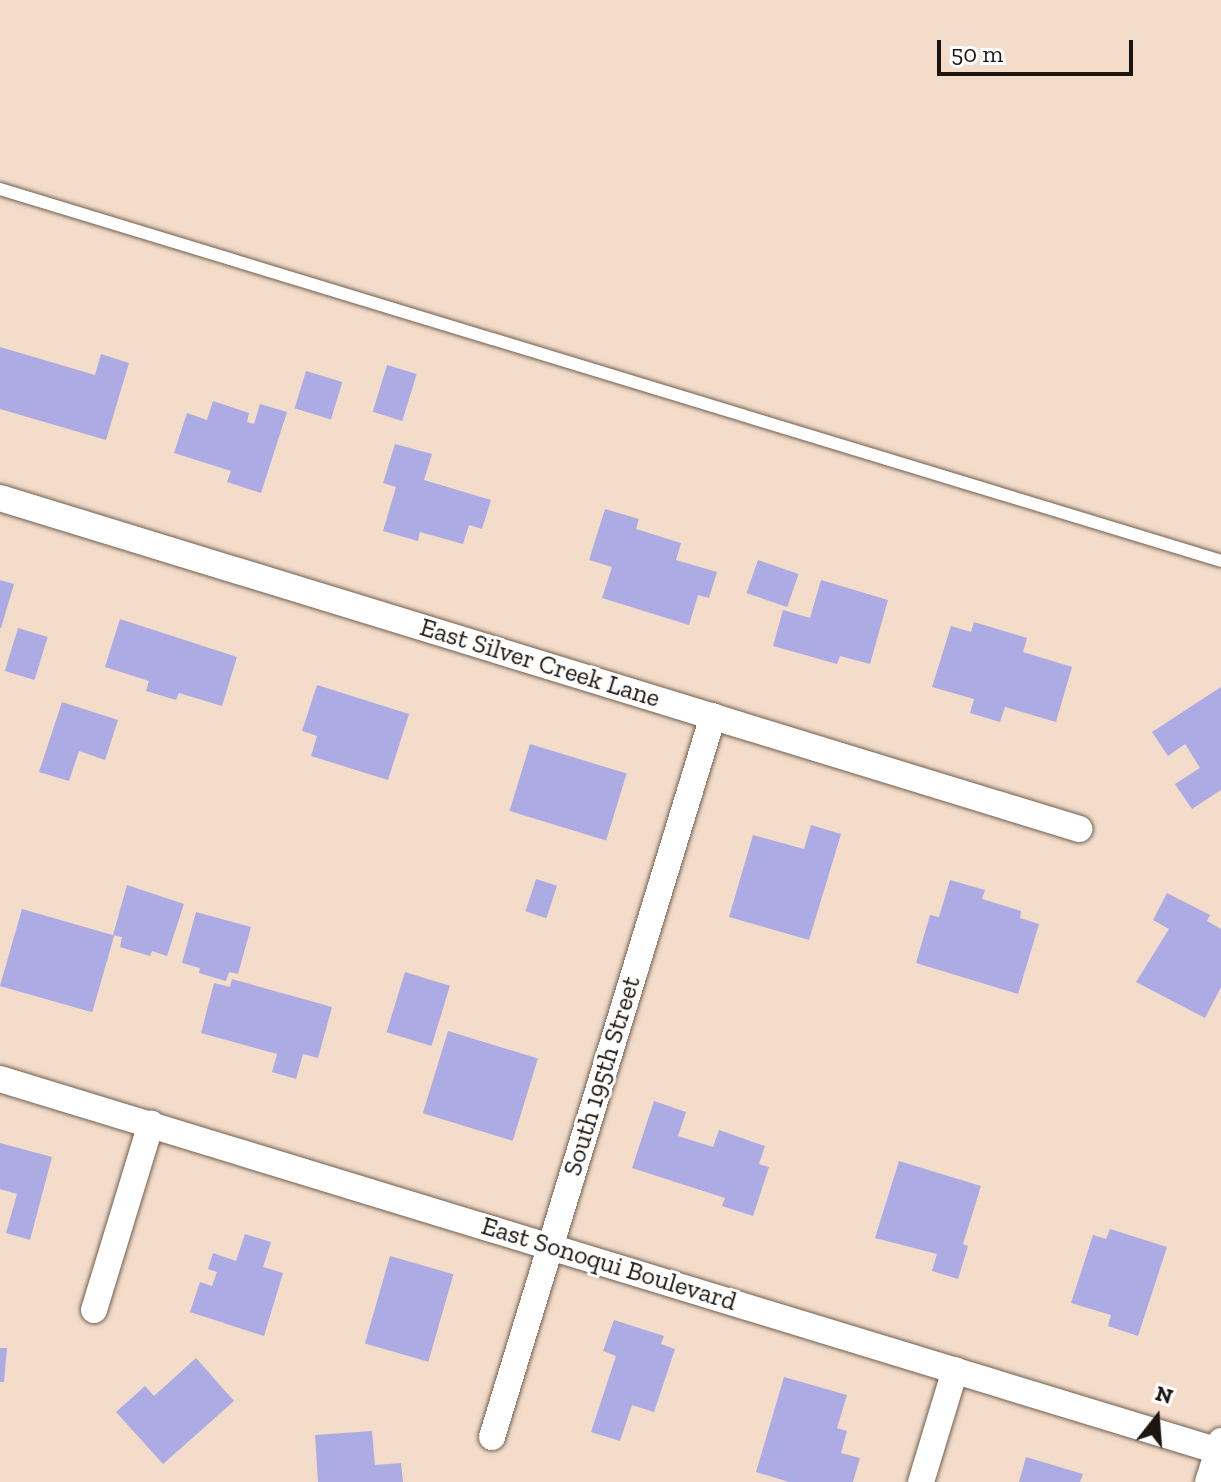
<!DOCTYPE html>
<style>
body{margin:0}
#map{position:relative;width:1221px;height:1482px;overflow:hidden;background:#f3dcca;font-family:"Zilla Slab",serif}
div>[style]{position:absolute}
.building>*{inset:0;background:#adabe3;transform-origin:0 0}
.roads{filter:drop-shadow(0 0 2px #725f4f) drop-shadow(0 0 2px #725f4f)}
.service>*{height:12px;margin:-6px;padding:0 6px;transform-origin:6px;border-radius:6px;background:#fff}
.minor>*{height:26px;margin:-13px;padding:0 13px;transform-origin:13px;border-radius:13px;background:#fff}
span{translate:-50% -50%;white-space:nowrap;text-align:center;line-height:1.15;-webkit-text-stroke:6px #fff;paint-order:stroke}
.street-label{font-size:26px;color:#1d150f}
.north{position:absolute;left:1117px;top:1378px;width:80px;height:80px;-webkit-text-stroke:6px #fff;paint-order:stroke;rotate:17deg;font-size:22px;font-weight:700;line-height:32px;text-align:center;color:#1d150f}
.north::after{content:'';display:block;margin:auto;width:28px;height:36px;background:#1d150f;clip-path:polygon(50% 0,100% 100%,50% 72%,0 100%)}
.scale{position:absolute;left:937px;top:40px;width:196px;height:36px;box-sizing:border-box;border:4px solid #1d150f;border-top:0;padding-left:10px;font-size:24px;line-height:28px;white-space:nowrap;color:#1d150f;-webkit-text-stroke:6px #fff;paint-order:stroke}
</style>
<div id="map">
<div class="building">
<div style="clip-path:polygon(0 347px,95px 375px,101px 354px,129px 363px,106px 440px,0 409px)"></div>
<div style="left:387px;top:365px;width:31px;height:49px;rotate:17deg"></div>
<div style="left:306px;top:371px;width:38px;height:39px;rotate:17deg"></div>
<div style="clip-path:polygon(213px 401px,249px 413px,247px 422px,254px 424px,260px 404px,287px 412px,261px 493px,227px 482px,231px 471px,174px 453px,187px 413px,207px 420px)"></div>
<div style="clip-path:polygon(395px 444px,432px 454px,424px 480px,491px 500px,482px 529px,469px 525px,463px 544px,420px 532px,418px 541px,383px 531px,396px 487px,383px 483px)"></div>
<div style="clip-path:polygon(605px 509px,639px 519px,636px 529px,681px 543px,676px 560px,717px 572px,709px 598px,698px 595px,689px 625px,602px 598px,612px 567px,589px 560px)"></div>
<div style="left:758px;top:560px;width:43px;height:35px;rotate:19deg"></div>
<div style="clip-path:polygon(0 580px,14px 584px,1px 628px,0 628px)"></div>
<div style="clip-path:polygon(821px 580px,888px 600px,870px 664px,840px 656px,837px 664px,773px 646px,783px 610px,810px 618px)"></div>
<div style="clip-path:polygon(120px 619px,237px 657px,222px 706px,179px 693px,176px 700px,146px 691px,149px 681px,105px 667px)"></div>
<div style="clip-path:polygon(974px 622px,1027px 638px,1023px 652px,1072px 667px,1056px 722px,1005px 707px,1000px 722px,970px 713px,974px 699px,932px 687px,951px 626px,971px 632px)"></div>
<div style="left:18px;top:628px;width:31px;height:45px;rotate:17deg"></div>
<div style="clip-path:polygon(317px 685px,409px 714px,388px 780px,311px 756px,317px 736px,302px 731px)"></div>
<div style="clip-path:polygon(1221px 687px,1221px 790px,1192px 809px,1175px 784px,1200px 768px,1185px 744px,1168px 756px,1152px 732px)"></div>
<div style="clip-path:polygon(62px 702px,118px 720px,105px 760px,79px 751px,69px 781px,39px 772px)"></div>
<div style="left:530px;top:744px;width:101px;height:70px;rotate:17deg"></div>
<div style="clip-path:polygon(811px 825px,841px 834px,809px 940px,729px 917px,753px 835px,804px 849px)"></div>
<div style="left:536px;top:879px;width:22px;height:34px;rotate:18deg"></div>
<div style="clip-path:polygon(950px 880px,985px 890px,982px 899px,1021px 911px,1020px 918px,1039px 924px,1018px 994px,916px 963px,930px 915px,939px 917px)"></div>
<div style="clip-path:polygon(127px 885px,184px 904px,167px 956px,152px 951px,150px 956px,120px 947px,122px 937px,113px 935px)"></div>
<div style="clip-path:polygon(1167px 893px,1210px 915px,1207px 921px,1221px 929px,1221px 987px,1205px 1018px,1136px 982px,1169px 929px,1153px 920px)"></div>
<div style="left:22px;top:909px;width:96px;height:80px;rotate:16deg"></div>
<div style="clip-path:polygon(196px 912px,251px 927px,238px 974px,229px 972px,226px 981px,199px 973px,200px 968px,182px 963px)"></div>
<div style="left:405px;top:972px;width:47px;height:63px;rotate:17deg"></div>
<div style="clip-path:polygon(232px 979px,332px 1007px,318px 1058px,303px 1054px,296px 1079px,272px 1072px,277px 1054px,201px 1033px,214px 983px,230px 987px)"></div>
<div style="left:448px;top:1031px;width:94px;height:86px;rotate:17deg"></div>
<div style="clip-path:polygon(654px 1101px,686px 1112px,678px 1136px,713px 1147px,719px 1130px,765px 1146px,759px 1164px,769px 1167px,753px 1216px,722px 1206px,725px 1198px,632px 1168px)"></div>
<div style="clip-path:polygon(0 1143px,52px 1157px,30px 1240px,6px 1233px,17px 1194px,0 1189px)"></div>
<div style="clip-path:polygon(899px 1161px,981px 1186px,963px 1244px,968px 1246px,958px 1279px,932px 1271px,937px 1254px,875px 1238px)"></div>
<div style="clip-path:polygon(1110px 1229px,1167px 1247px,1138px 1336px,1108px 1326px,1111px 1315px,1071px 1303px,1093px 1235px,1106px 1239px)"></div>
<div style="clip-path:polygon(245px 1234px,271px 1242px,263px 1267px,283px 1273px,264px 1336px,190px 1312px,200px 1282px,212px 1286px,217px 1272px,208px 1269px,213px 1253px,236px 1261px)"></div>
<div style="left:390px;top:1256px;width:66px;height:91px;rotate:16deg"></div>
<div style="clip-path:polygon(614px 1320px,664px 1336px,661px 1344px,675px 1349px,654px 1412px,632px 1405px,620px 1441px,591px 1432px,616px 1356px,603px 1351px)"></div>
<div style="clip-path:polygon(0 1348px,7px 1348px,4px 1382px,0 1382px)"></div>
<div style="clip-path:polygon(196px 1358px,234px 1401px,163px 1464px,116px 1412px,145px 1386px,154px 1396px)"></div>
<div style="clip-path:polygon(784px 1377px,847px 1395px,837px 1428px,847px 1431px,841px 1453px,860px 1458px,853px 1482px,789px 1482px,756px 1472px)"></div>
<div style="clip-path:polygon(372px 1431px,375px 1465px,401px 1463px,403px 1482px,318px 1482px,315px 1435px)"></div>
<div style="clip-path:polygon(1026px 1457px,1083px 1474px,1080px 1482px,1019px 1482px)"></div>
</div>
<div class="roads">
<div class="service">
<div style="left:0;top:189px;width:1276px;rotate:16.94deg"></div>
</div>
<div class="minor">
<div style="left:0;top:498px;width:1129px;rotate:17.05deg"></div>
<div style="left:0;top:1079px;width:1274px;rotate:16.98deg"></div>
<div style="left:94px;top:1310px;width:195px;rotate:-73deg"></div>
<div style="left:492px;top:1437px;width:754px;rotate:-72.96deg"></div>
<div style="left:921px;top:1482px;width:117px;rotate:-73.1deg"></div>
<div style="left:1208px;top:1482px;width:43px;rotate:-72.4deg"></div>
</div>
</div>
<div class="street-label">
<span style="left:540px;top:663px;rotate:17deg">East Silver Creek Lane</span>
<span style="left:602px;top:1076px;rotate:-73deg">South 195th Street</span>
<span style="left:609px;top:1264px;rotate:17deg">East Sonoqui Boulevard</span>
</div>
<div class="north">N</div>
<div class="scale">50 m</div>
</div>
